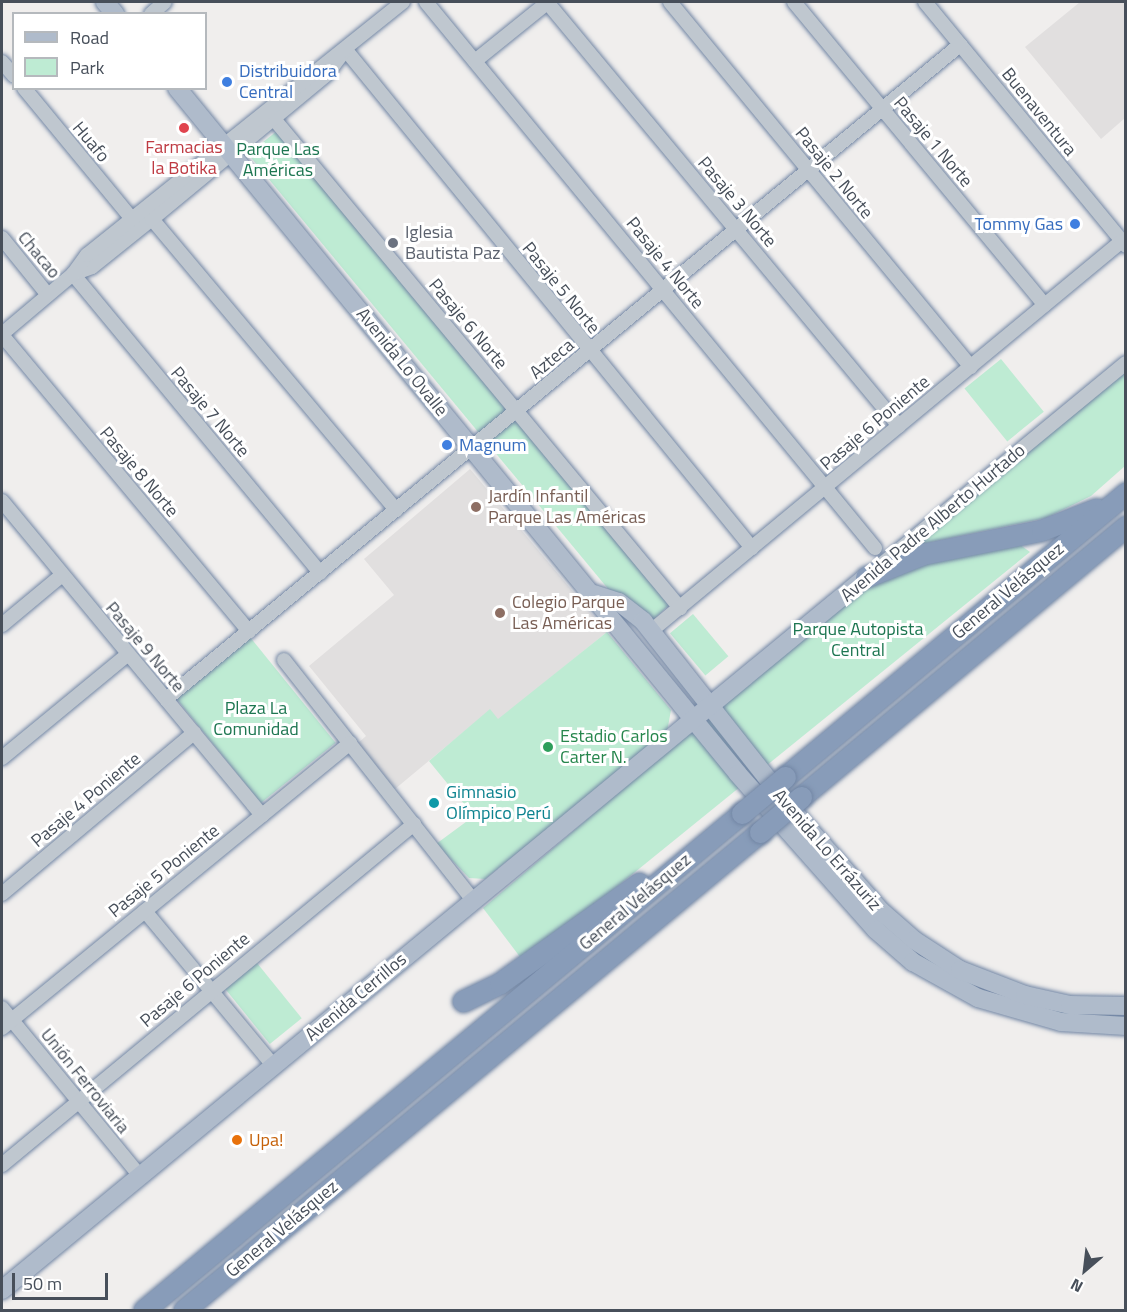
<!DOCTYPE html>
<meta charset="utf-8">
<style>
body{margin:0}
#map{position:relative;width:1127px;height:1312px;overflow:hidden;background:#f0eeed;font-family:"Titillium Web",sans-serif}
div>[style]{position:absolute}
.education>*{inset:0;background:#e1dfdf}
.green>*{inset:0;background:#beebd3;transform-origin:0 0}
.roads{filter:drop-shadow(0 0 2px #7387a5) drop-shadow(0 0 2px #7387a5)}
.minor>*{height:14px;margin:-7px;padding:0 7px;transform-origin:7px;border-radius:7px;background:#bfc7cf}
.major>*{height:18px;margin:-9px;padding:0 9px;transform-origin:9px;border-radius:9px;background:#afbbcb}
.highway>*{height:21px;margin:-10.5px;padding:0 10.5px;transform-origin:10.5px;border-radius:10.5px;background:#889cb9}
.bridges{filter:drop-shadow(0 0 2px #7387a5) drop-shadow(0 0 2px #7387a5)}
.highway-bridge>*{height:21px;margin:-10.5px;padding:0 10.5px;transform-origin:10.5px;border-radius:10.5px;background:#889cb9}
.dots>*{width:16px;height:16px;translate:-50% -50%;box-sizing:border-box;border:3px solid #fff;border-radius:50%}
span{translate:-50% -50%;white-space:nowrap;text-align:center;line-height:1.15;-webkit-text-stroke:6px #fff;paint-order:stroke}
.shop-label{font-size:18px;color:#366cbe}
.left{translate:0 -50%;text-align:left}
.right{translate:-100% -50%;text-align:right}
.street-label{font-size:18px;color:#474f5a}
.health-label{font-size:18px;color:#be3a42}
.park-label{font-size:18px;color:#1d7651}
.worship-label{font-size:18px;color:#5b616d}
.education-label{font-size:18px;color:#785e54}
.leisure-label{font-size:18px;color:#27864d}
.culture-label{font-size:18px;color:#0d838f}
.food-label{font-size:18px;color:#c56008}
.frame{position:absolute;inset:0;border:3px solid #474f5a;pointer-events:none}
.legend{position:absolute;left:12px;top:12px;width:195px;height:78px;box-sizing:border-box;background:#fff;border:2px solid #b5b9bd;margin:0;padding:8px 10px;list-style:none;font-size:18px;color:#474f5a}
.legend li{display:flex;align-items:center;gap:12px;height:30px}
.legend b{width:30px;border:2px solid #b5b9bd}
.north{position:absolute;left:1055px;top:1240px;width:60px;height:60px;-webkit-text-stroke:4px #fff;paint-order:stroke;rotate:208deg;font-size:16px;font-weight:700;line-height:24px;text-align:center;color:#474f5a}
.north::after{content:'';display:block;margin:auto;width:21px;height:27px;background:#474f5a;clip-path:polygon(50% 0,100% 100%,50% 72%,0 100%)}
.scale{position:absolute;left:12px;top:1273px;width:96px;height:27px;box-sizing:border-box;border:3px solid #474f5a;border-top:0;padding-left:8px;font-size:18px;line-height:21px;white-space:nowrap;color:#474f5a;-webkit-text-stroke:4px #fff;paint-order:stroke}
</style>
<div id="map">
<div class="education">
<div style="clip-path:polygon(1080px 2px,1125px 2px,1125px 118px,1101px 139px,1025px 47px)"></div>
<div style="clip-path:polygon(470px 469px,607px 632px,498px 720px,490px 710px,395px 789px,358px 743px,366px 736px,309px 666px,394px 595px,364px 559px)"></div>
</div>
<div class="green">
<div style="clip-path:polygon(277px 131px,669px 605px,652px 621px,614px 596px,248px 154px)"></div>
<div style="left:1001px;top:359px;width:68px;height:47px;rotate:51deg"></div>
<div style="clip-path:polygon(1125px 373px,1125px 466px,1091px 496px,1046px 518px,912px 546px)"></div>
<div style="clip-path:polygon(1019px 544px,1030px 552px,587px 911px,520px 957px,483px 908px,835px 608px,891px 571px)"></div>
<div style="left:693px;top:614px;width:55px;height:30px;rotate:50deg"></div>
<div style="clip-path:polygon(607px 632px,671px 710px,667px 732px,485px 879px,469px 878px,436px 844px,474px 816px,429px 761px,490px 709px,498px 719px)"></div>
<div style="left:250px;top:637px;width:136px;height:96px;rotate:51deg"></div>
<div style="left:257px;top:963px;width:71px;height:41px;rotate:51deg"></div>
</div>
<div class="roads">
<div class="minor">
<div style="left:426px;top:2px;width:707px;rotate:50.57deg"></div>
<div style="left:547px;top:2px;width:551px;rotate:50.3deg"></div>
<div style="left:670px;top:2px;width:473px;rotate:50.5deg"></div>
<div style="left:794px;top:2px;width:393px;rotate:50.4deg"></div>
<div style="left:925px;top:2px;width:316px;rotate:50.5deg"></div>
<div style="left:151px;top:14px;width:18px;rotate:-41deg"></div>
<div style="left:345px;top:49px;width:644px;rotate:50.8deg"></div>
<div style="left:475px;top:61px;width:94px;rotate:-38.9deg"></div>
<div style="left:2px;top:62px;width:18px;rotate:49deg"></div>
<div style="left:24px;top:88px;width:168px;rotate:50.5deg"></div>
<div style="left:274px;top:119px;width:636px;rotate:50.3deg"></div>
<div style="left:152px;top:219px;width:380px;rotate:50deg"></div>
<div style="left:2px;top:238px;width:73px;rotate:51.1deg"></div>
<div style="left:73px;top:274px;width:388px;rotate:50.4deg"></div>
<div style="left:73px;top:274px;width:20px;rotate:-20deg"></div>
<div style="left:92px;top:267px;width:77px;rotate:-38.7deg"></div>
<div style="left:152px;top:219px;width:227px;rotate:-39.6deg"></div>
<div style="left:327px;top:74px;width:30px;rotate:-53deg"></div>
<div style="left:2px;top:334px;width:93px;rotate:-40.2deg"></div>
<div style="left:73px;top:274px;width:24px;rotate:-54deg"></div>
<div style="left:87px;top:255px;width:405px;rotate:-38.7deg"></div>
<div style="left:2px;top:335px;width:386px;rotate:50.2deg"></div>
<div style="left:2px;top:501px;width:408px;rotate:50.4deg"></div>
<div style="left:882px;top:564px;width:316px;rotate:-39.5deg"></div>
<div style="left:2px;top:625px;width:78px;rotate:-39.8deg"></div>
<div style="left:651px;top:631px;width:612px;rotate:-39.63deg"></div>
<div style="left:284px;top:660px;width:305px;rotate:51.8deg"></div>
<div style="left:166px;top:699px;width:1029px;rotate:-39.48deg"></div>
<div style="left:2px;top:758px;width:163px;rotate:-39.5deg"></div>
<div style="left:2px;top:894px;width:251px;rotate:-40deg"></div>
<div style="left:145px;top:911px;width:200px;rotate:50.3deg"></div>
<div style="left:2px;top:1008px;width:217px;rotate:50.6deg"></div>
<div style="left:2px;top:1028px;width:450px;rotate:-39.3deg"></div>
<div style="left:2px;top:1165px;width:535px;rotate:-39.61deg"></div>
</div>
<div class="major">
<div style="left:105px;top:2px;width:16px;rotate:50deg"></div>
<div style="left:177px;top:88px;width:886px;rotate:50.72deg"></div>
<div style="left:738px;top:774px;width:208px;rotate:48.5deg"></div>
<div style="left:876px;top:930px;width:49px;rotate:40.9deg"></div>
<div style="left:913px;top:962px;width:74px;rotate:29deg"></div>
<div style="left:978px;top:998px;width:86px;rotate:16.1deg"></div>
<div style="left:1061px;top:1022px;width:65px;rotate:3.5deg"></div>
<div style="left:594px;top:594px;width:26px;rotate:18deg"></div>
<div style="left:619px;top:602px;width:31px;rotate:38deg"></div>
<div style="left:643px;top:621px;width:250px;rotate:51.7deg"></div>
<div style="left:798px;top:817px;width:125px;rotate:48.6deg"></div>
<div style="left:881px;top:911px;width:44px;rotate:41.3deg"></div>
<div style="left:914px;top:940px;width:55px;rotate:33.1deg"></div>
<div style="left:960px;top:970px;width:70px;rotate:21deg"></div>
<div style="left:1025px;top:995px;width:46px;rotate:12.5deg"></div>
<div style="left:1070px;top:1005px;width:56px;rotate:1deg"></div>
<div style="left:2px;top:1290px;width:1120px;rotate:-39.53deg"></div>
</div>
<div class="highway">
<div style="left:866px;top:577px;width:61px;rotate:-22deg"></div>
<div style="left:923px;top:554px;width:121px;rotate:-11.4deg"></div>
<div style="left:1042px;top:530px;width:58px;rotate:-21.3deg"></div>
<div style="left:785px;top:777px;width:444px;rotate:-39.8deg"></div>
<div style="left:801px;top:797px;width:423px;rotate:-39.8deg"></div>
<div style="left:463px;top:1001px;width:41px;rotate:-25.9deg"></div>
<div style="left:500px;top:983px;width:171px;rotate:-35.7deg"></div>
<div style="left:144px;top:1310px;width:778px;rotate:-39.73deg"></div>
<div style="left:184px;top:1310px;width:749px;rotate:-39.69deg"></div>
</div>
</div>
<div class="bridges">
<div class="highway-bridge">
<div style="left:742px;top:813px;width:56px;rotate:-39.9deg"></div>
<div style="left:760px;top:832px;width:54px;rotate:-40.5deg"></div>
</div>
</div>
<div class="dots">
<div style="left:227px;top:82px;background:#3f7fe0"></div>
<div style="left:184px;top:128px;background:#e0444e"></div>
<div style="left:1075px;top:224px;background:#3f7fe0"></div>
<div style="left:393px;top:243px;background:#6b7280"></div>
<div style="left:447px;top:445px;background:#3f7fe0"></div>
<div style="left:476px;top:507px;background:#8d6e63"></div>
<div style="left:500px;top:613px;background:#8d6e63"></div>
<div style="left:548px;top:747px;background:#2e9e5b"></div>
<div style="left:434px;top:803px;background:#0f9aa8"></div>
<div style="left:237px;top:1140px;background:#e8710a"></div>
</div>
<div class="shop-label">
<span class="left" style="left:239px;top:82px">Distribuidora<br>Central</span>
<span class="right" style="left:1063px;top:224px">Tommy Gas</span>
<span class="left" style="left:459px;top:445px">Magnum</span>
</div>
<div class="street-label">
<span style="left:1039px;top:112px;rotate:51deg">Buenaventura</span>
<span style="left:91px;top:142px;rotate:50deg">Huafo</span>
<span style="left:933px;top:142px;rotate:50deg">Pasaje 1 Norte</span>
<span style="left:834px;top:173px;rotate:51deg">Pasaje 2 Norte</span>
<span style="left:737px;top:202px;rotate:50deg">Pasaje 3 Norte</span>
<span style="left:39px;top:255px;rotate:50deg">Chacao</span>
<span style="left:665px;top:263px;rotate:51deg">Pasaje 4 Norte</span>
<span style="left:561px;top:288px;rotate:51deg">Pasaje 5 Norte</span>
<span style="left:468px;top:324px;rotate:50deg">Pasaje 6 Norte</span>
<span style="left:552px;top:359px;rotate:-40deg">Azteca</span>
<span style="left:402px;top:362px;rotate:51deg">Avenida Lo Ovalle</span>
<span style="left:210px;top:412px;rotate:50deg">Pasaje 7 Norte</span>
<span style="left:875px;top:423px;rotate:-40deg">Pasaje 6 Poniente</span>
<span style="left:139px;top:472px;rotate:50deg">Pasaje 8 Norte</span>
<span style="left:933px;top:523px;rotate:-40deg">Avenida Padre Alberto Hurtado</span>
<span style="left:1008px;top:591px;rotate:-40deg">General Velásquez</span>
<span style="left:145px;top:647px;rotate:50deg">Pasaje 9 Norte</span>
<span style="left:86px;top:800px;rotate:-40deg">Pasaje 4 Poniente</span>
<span style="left:827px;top:850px;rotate:49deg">Avenida Lo Errázuriz</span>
<span style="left:164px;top:871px;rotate:-39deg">Pasaje 5 Poniente</span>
<span style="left:635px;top:902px;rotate:-40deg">General Velásquez</span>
<span style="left:195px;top:980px;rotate:-40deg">Pasaje 6 Poniente</span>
<span style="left:356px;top:997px;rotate:-40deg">Avenida Cerrillos</span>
<span style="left:85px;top:1081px;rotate:51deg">Unión Ferroviaria</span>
<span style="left:282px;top:1229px;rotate:-40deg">General Velásquez</span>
</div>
<div class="health-label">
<span style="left:184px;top:158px">Farmacias<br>la Botika</span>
</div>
<div class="park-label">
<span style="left:278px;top:160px">Parque Las<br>Américas</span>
<span style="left:858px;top:640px">Parque Autopista<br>Central</span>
<span style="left:256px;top:719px">Plaza La<br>Comunidad</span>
</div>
<div class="worship-label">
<span class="left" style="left:405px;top:243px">Iglesia<br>Bautista Paz</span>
</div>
<div class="education-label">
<span class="left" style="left:488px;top:507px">Jardín Infantil<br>Parque Las Américas</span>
<span class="left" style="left:512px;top:613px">Colegio Parque<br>Las Américas</span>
</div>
<div class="leisure-label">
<span class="left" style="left:560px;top:747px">Estadio Carlos<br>Carter N.</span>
</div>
<div class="culture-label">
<span class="left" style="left:446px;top:803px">Gimnasio<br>Olímpico Perú</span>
</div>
<div class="food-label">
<span class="left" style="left:249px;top:1140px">Upa!</span>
</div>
<div class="frame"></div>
<ul class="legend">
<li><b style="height:8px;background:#afbbcb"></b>Road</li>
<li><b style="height:16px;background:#beebd3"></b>Park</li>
</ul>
<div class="north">N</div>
<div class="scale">50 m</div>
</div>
